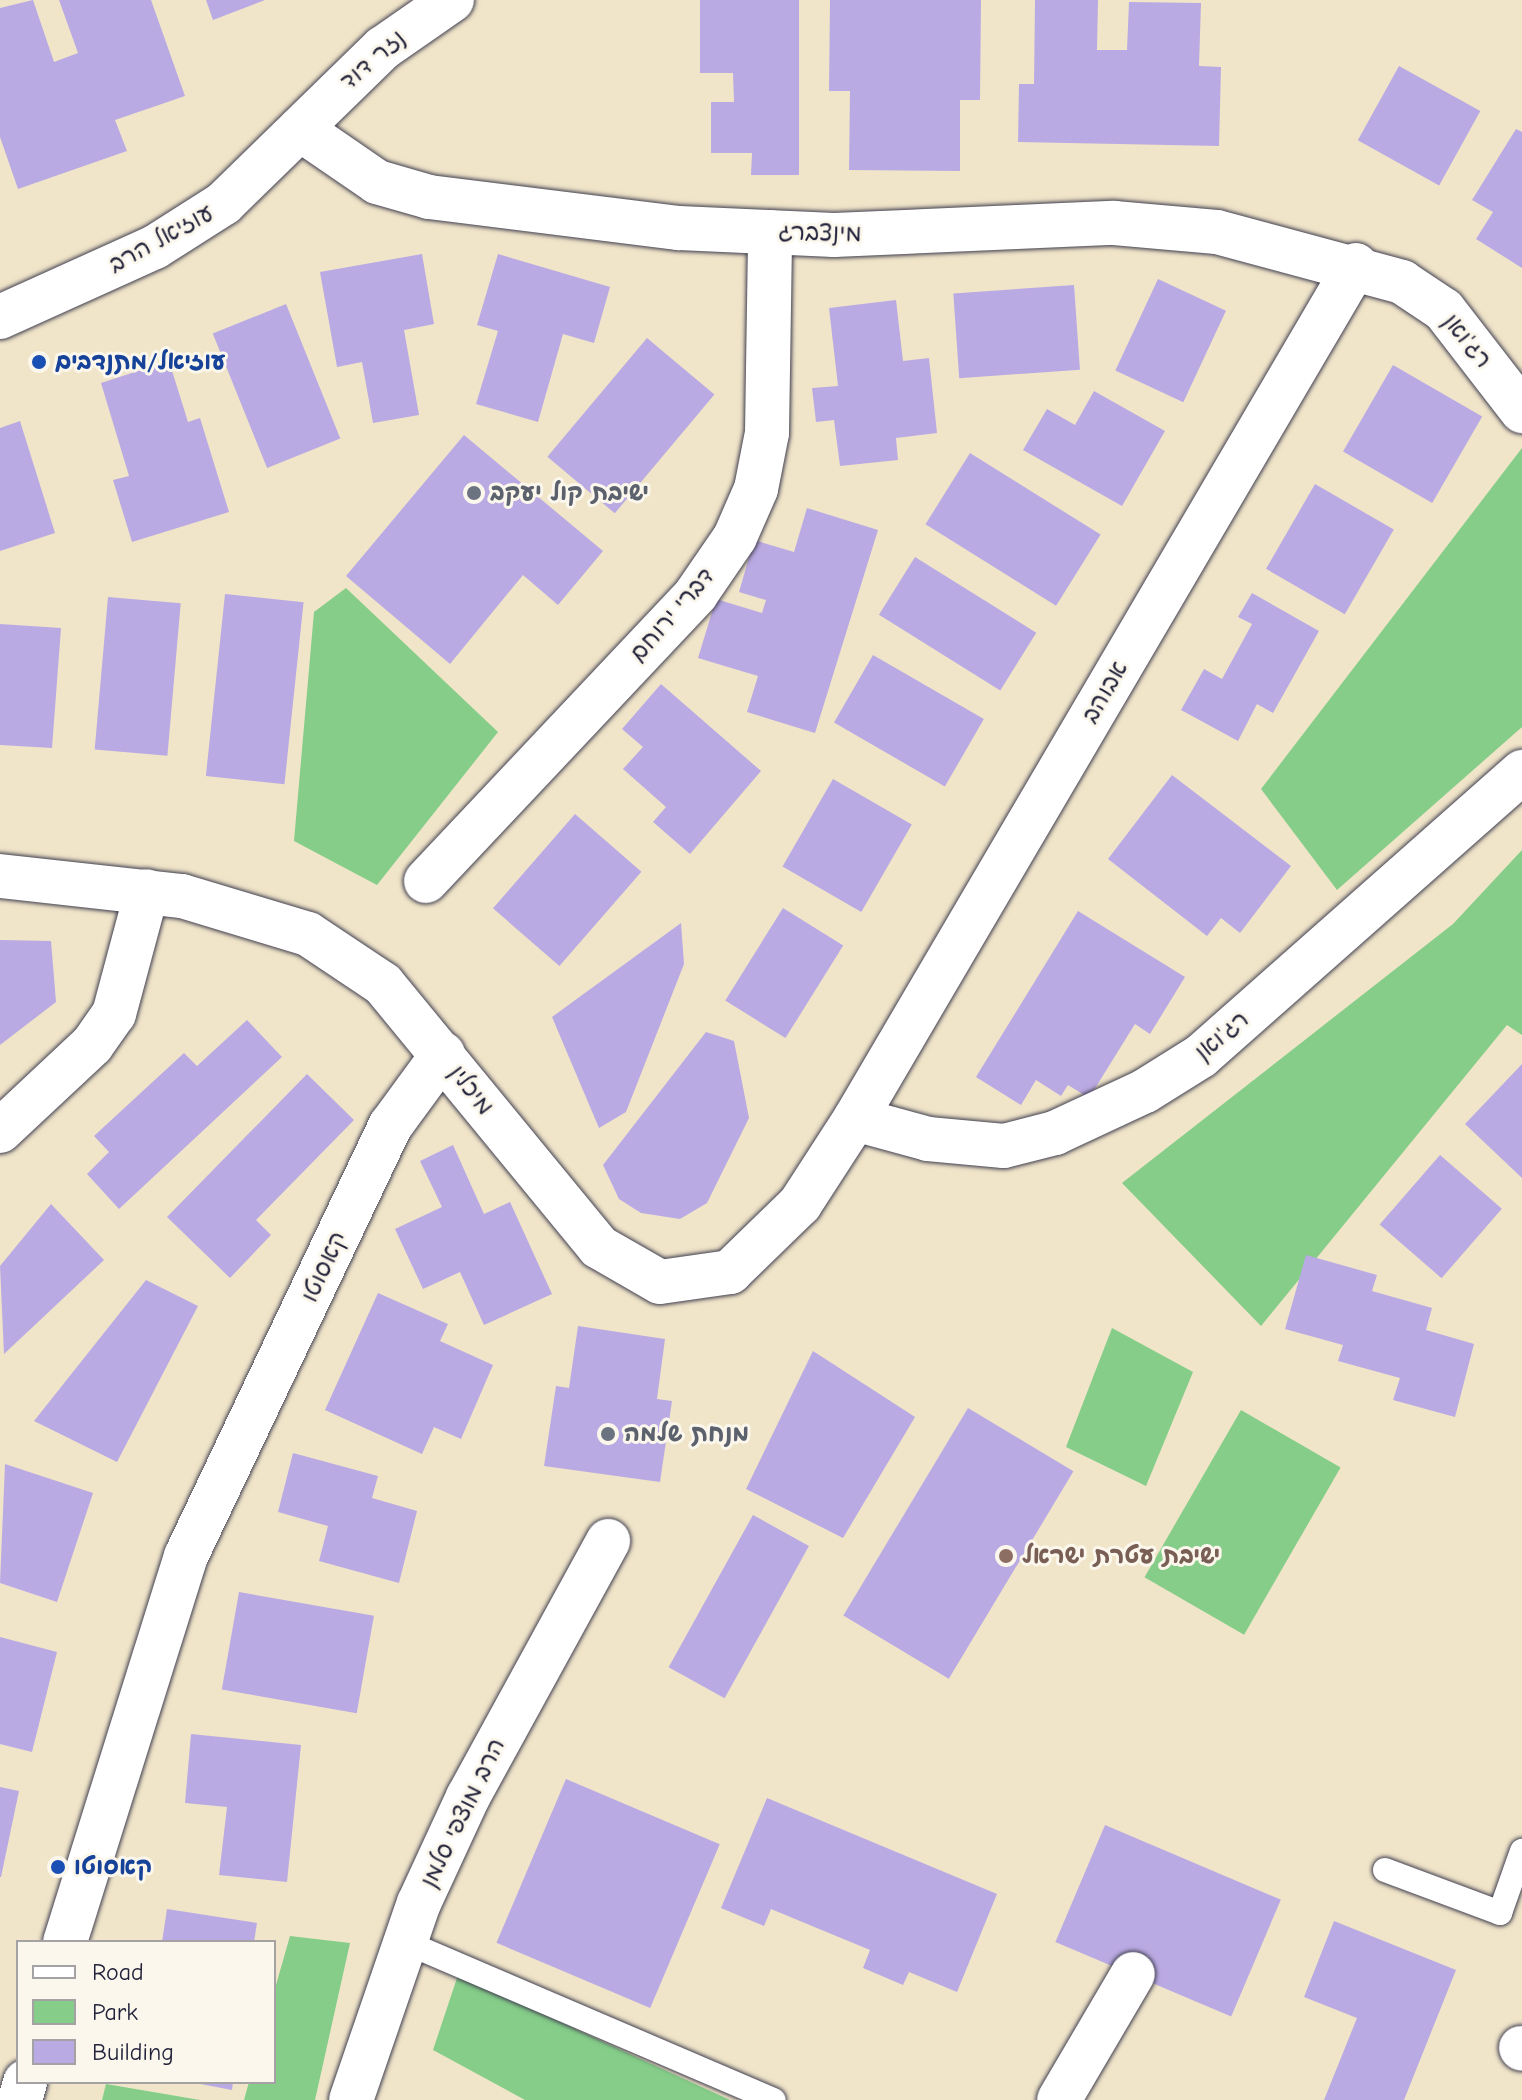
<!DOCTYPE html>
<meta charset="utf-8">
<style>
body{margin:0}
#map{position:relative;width:1522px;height:2100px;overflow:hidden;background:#f0e5c9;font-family:"Comic Neue","Playpen Sans Hebrew",sans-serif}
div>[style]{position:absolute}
.green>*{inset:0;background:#85cd89;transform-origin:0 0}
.building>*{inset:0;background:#baaae3;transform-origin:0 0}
.roads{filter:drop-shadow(0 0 2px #413f50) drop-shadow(0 0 2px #413f50)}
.service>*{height:24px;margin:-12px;padding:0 12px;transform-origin:12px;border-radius:12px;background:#fff}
.minor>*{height:44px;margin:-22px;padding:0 22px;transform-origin:22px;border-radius:22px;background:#fff}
.tertiary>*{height:44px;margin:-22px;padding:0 22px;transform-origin:22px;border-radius:22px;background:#fff}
.dots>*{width:22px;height:22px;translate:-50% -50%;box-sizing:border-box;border:4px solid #fbf7ec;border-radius:50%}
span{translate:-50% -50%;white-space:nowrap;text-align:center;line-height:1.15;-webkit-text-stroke:6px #fbf7ec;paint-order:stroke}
.street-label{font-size:24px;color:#22223b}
.transit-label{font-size:24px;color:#164399;font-weight:700}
.left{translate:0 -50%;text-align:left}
.worship-label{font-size:24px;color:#5b616d;font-weight:700}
.education-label{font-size:24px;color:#785e54;font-weight:700}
.legend{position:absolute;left:16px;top:1940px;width:260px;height:144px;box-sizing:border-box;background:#fbf7ec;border:2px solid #a4a2a5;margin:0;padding:10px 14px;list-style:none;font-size:24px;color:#22223b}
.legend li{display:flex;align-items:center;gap:16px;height:40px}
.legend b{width:40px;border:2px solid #a4a2a5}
</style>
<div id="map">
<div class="green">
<div style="clip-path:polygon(1522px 448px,1522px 727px,1337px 890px,1261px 789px)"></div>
<div style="clip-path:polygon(346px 588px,498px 732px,377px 885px,294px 841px,314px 612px)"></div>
<div style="clip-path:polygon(1522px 850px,1522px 1035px,1507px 1025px,1261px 1326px,1122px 1183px,1453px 924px)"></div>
<div style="clip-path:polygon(1112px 1328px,1193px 1372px,1146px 1486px,1066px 1447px)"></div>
<div style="left:1241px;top:1410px;width:115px;height:193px;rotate:30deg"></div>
<div style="clip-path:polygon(290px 1936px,350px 1943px,315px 2100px,244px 2100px,249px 2082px,274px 2082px,274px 1992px)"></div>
<div style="clip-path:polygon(458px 1975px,730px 2100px,525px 2100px,433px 2050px)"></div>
<div style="clip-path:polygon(106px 2084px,200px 2100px,102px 2100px)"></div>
</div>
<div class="building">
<div style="clip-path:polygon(33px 0,54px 62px,78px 53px,59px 0,151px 0,185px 96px,115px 120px,127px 151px,18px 189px,0 137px,0 8px)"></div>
<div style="clip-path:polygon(206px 0,265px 0,213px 20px)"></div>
<div style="clip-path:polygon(700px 0,799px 0,799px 175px,751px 175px,752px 153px,711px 153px,711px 102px,734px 102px,733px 73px,700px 73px)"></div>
<div style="clip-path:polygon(830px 0,981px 0,980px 100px,960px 100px,960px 171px,849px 170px,850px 91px,829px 91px)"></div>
<div style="clip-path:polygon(1035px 0,1098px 0,1097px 50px,1127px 50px,1129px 2px,1201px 3px,1199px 66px,1221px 67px,1219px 146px,1018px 142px,1019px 84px,1034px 84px)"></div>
<div style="left:1399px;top:66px;width:93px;height:85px;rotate:29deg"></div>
<div style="clip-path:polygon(1516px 129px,1522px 132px,1522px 268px,1476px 239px,1493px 212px,1472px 200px)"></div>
<div style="clip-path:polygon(422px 254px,434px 324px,404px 330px,419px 415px,373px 423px,362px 362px,337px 367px,320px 272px)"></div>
<div style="clip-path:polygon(498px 254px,610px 287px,594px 343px,563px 334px,538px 422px,476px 404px,498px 331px,477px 325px)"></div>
<div style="left:1158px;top:279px;width:75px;height:101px;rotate:25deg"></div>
<div style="left:1074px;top:285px;width:85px;height:121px;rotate:86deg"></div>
<div style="clip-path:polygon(896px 300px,903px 361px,929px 358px,937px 433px,896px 438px,898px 460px,840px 466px,834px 420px,816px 422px,812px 388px,838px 386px,829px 308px)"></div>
<div style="left:286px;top:304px;width:145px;height:79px;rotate:68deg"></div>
<div style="left:647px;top:338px;width:88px;height:155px;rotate:40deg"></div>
<div style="clip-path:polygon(169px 361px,188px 422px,200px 418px,229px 512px,132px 542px,113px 480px,129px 476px,101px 383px)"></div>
<div style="left:1393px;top:365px;width:103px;height:100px;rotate:30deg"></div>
<div style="clip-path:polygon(1094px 391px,1165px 431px,1122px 506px,1023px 450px,1047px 409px,1075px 425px)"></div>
<div style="clip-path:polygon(20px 421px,55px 533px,0 551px,0 428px)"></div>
<div style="clip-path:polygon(464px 435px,603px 551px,558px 605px,523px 575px,450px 664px,346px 576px)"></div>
<div style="left:970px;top:453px;width:154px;height:84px;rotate:32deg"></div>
<div style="left:1315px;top:484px;width:91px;height:98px;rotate:30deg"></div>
<div style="clip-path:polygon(807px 508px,878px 530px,815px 733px,747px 712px,758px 676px,698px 658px,716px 599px,762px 613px,766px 600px,739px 592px,754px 540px,794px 552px)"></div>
<div style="left:915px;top:557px;width:143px;height:68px;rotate:32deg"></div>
<div style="clip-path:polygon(1252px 593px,1319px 631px,1273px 713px,1257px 704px,1238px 741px,1181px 710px,1204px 669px,1222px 679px,1252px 624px,1238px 617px)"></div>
<div style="left:225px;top:594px;width:79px;height:183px;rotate:6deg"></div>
<div style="left:108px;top:597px;width:73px;height:153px;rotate:5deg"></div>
<div style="clip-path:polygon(0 624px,61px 628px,52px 748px,0 745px)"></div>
<div style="left:873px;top:655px;width:128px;height:78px;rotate:30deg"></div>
<div style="clip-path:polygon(661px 684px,761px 771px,690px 854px,653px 822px,666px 807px,623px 769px,643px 747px,622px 729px)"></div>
<div style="clip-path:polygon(1172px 775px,1291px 866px,1240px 933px,1221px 918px,1207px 936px,1108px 859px)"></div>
<div style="left:833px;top:779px;width:91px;height:101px;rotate:30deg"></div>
<div style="left:575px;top:814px;width:88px;height:125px;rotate:41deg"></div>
<div style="left:783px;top:908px;width:71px;height:109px;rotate:32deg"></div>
<div style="clip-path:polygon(1078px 911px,1185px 977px,1150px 1034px,1135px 1024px,1089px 1098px,1068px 1085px,1061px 1096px,1036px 1080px,1021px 1105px,976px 1077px)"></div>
<div style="clip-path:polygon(681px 923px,684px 964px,626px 1112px,599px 1128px,552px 1017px)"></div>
<div style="clip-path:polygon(0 940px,51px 941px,56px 1002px,0 1045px)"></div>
<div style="clip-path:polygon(247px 1020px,282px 1057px,119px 1209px,87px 1174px,109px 1152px,94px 1136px,184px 1053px,197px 1066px)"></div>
<div style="clip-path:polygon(706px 1032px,734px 1041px,749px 1118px,707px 1203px,680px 1219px,641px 1213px,619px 1199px,603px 1165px)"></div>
<div style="clip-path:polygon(1522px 1064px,1522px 1178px,1465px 1124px)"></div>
<div style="clip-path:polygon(307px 1074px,354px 1120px,256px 1220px,271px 1235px,230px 1278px,167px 1217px)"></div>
<div style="clip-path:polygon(453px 1145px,484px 1214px,510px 1202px,552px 1294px,484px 1325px,460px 1272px,423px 1289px,395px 1229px,442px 1207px,420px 1161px)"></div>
<div style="left:1440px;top:1155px;width:82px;height:92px;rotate:41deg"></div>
<div style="clip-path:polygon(51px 1204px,104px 1260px,4px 1354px,0 1266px)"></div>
<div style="clip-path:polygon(1306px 1255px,1377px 1275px,1372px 1291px,1432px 1308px,1426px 1330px,1474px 1344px,1455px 1417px,1393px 1400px,1400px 1378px,1338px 1361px,1343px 1345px,1285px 1329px)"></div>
<div style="clip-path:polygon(146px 1280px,198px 1306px,117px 1462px,34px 1421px)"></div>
<div style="clip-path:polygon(378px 1293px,448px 1324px,440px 1341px,493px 1365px,461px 1439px,434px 1427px,422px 1454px,325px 1410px)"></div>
<div style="clip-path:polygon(578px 1326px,665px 1339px,657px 1399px,672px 1401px,660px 1482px,544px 1466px,556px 1386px,569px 1388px)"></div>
<div style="clip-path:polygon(813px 1351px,915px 1417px,843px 1538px,746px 1489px)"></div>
<div style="left:968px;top:1408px;width:123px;height:242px;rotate:31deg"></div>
<div style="clip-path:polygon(293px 1453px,378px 1476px,372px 1498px,417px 1511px,399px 1583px,319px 1561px,328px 1526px,278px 1512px)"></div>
<div style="clip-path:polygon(5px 1464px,93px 1493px,57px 1602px,0 1583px)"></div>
<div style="left:753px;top:1515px;width:64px;height:174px;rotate:29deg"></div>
<div style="left:239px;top:1592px;width:137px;height:99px;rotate:10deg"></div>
<div style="clip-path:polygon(0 1637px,57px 1652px,32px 1752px,0 1744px)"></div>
<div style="clip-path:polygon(191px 1734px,301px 1745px,287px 1882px,219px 1875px,227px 1807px,185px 1803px)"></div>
<div style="left:566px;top:1779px;width:167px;height:178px;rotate:23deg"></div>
<div style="clip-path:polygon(0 1787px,19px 1791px,1px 1877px,0 1877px)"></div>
<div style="clip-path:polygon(767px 1798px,997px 1894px,957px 1992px,909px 1972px,903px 1985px,863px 1968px,870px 1950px,771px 1909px,764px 1926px,721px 1908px)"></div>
<div style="left:1105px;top:1825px;width:191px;height:127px;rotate:23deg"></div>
<div style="clip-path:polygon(167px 1909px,257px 1923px,254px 1942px,162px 1942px)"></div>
<div style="clip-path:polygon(1334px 1921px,1456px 1970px,1404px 2100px,1324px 2100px,1357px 2018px,1304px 1997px)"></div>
<div style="clip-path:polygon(190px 2082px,233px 2082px,232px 2090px)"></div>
</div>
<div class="roads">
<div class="service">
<div style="left:1385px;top:1870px;width:123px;rotate:20.5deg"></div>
<div style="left:1500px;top:1913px;width:66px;rotate:-70.5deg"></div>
<div style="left:405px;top:1942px;width:401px;rotate:23.2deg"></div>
</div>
<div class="minor">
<div style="left:300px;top:129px;width:93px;rotate:34.5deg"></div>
<div style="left:377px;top:182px;width:54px;rotate:16.1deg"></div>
<div style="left:429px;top:197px;width:252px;rotate:7.1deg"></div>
<div style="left:679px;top:228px;width:155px;rotate:2.6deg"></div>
<div style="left:834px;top:235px;width:280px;rotate:-2.5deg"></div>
<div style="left:1114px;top:223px;width:103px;rotate:5deg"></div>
<div style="left:1217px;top:232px;width:192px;rotate:15.1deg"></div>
<div style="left:1402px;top:282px;width:50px;rotate:33.7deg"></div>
<div style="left:1444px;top:310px;width:128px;rotate:52.3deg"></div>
<div style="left:0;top:876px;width:183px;rotate:6.3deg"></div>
<div style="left:182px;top:896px;width:132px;rotate:16.8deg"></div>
<div style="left:308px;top:934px;width:90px;rotate:33.7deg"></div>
<div style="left:383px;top:984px;width:340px;rotate:50.6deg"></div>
<div style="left:599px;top:1247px;width:70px;rotate:29.8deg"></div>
<div style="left:660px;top:1282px;width:71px;rotate:-8.1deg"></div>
<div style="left:730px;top:1272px;width:98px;rotate:-44.2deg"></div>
<div style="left:800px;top:1204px;width:101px;rotate:-57.1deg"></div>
<div style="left:855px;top:1119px;width:990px;rotate:-59.6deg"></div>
<div style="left:426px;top:881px;width:394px;rotate:-46.7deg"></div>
<div style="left:696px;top:594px;width:69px;rotate:-55.6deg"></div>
<div style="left:735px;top:537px;width:52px;rotate:-66.4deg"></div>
<div style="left:756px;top:489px;width:57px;rotate:-78.9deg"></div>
<div style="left:767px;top:433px;width:201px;rotate:-89.1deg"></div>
<div style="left:855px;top:1119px;width:76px;rotate:15.3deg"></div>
<div style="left:928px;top:1139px;width:76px;rotate:5.3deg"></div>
<div style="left:1004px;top:1146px;width:53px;rotate:-14.3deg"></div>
<div style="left:1055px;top:1133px;width:99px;rotate:-25deg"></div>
<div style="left:1145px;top:1091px;width:66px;rotate:-32deg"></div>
<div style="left:1201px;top:1056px;width:429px;rotate:-41.5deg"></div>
<div style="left:0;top:1131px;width:126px;rotate:-43.1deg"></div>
<div style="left:92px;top:1045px;width:38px;rotate:-55deg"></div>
<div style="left:114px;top:1014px;width:127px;rotate:-75deg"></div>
<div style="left:65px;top:1942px;width:405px;rotate:-72.6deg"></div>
<div style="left:186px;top:1556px;width:477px;rotate:-64.6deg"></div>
<div style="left:391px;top:1125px;width:88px;rotate:-53.8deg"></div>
<div style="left:1521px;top:2048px;width:1px;rotate:45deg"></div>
<div style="left:20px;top:2100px;width:19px;rotate:-74deg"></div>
<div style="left:351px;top:2100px;width:208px;rotate:-71deg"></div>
<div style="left:419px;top:1903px;width:117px;rotate:-65.2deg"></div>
<div style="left:468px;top:1797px;width:292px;rotate:-61.3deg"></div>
</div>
<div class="tertiary">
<div style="left:0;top:317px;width:170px;rotate:-24.3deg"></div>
<div style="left:155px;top:247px;width:82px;rotate:-32.5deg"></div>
<div style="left:224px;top:203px;width:222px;rotate:-44.3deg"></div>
<div style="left:383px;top:48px;width:84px;rotate:-34.8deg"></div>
<div style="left:1059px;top:2100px;width:146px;rotate:-59.6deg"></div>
</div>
</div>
<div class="dots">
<div style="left:39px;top:362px;background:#1a4fb4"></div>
<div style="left:474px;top:493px;background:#6b7280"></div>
<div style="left:608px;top:1434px;background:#6b7280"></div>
<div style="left:1006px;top:1556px;background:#8d6e63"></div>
<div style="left:58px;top:1867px;background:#1a4fb4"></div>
</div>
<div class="street-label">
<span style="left:373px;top:60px;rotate:-41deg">נזר דוד</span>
<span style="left:820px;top:233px;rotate:1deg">מינצברג</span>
<span style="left:161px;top:239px;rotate:-29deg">עוזיאל הרב</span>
<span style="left:1467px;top:341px;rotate:51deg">רג'ואן</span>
<span style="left:672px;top:615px;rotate:-49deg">דברי ירוחם</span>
<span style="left:1105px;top:692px;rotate:-60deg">אבוהב</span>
<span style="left:1222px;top:1036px;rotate:-40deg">רג'ואן</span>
<span style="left:471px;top:1090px;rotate:52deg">מיכלין</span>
<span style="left:324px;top:1267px;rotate:-65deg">קאסוטו</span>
<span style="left:463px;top:1813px;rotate:-64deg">הרב מוצפי סלמן</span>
</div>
<div class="transit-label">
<span class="left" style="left:55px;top:362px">עוזיאל/מתנדבים</span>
<span class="left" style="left:74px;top:1867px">קאסוטו</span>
</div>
<div class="worship-label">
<span class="left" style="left:490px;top:493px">ישיבת קול יעקב</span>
<span class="left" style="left:624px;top:1434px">מנחת שלמה</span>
</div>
<div class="education-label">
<span class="left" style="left:1022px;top:1556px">ישיבת עטרת ישראל</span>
</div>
<ul class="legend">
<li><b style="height:10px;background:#fff"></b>Road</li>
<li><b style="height:22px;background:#85cd89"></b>Park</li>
<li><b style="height:22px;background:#baaae3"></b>Building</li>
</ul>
</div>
